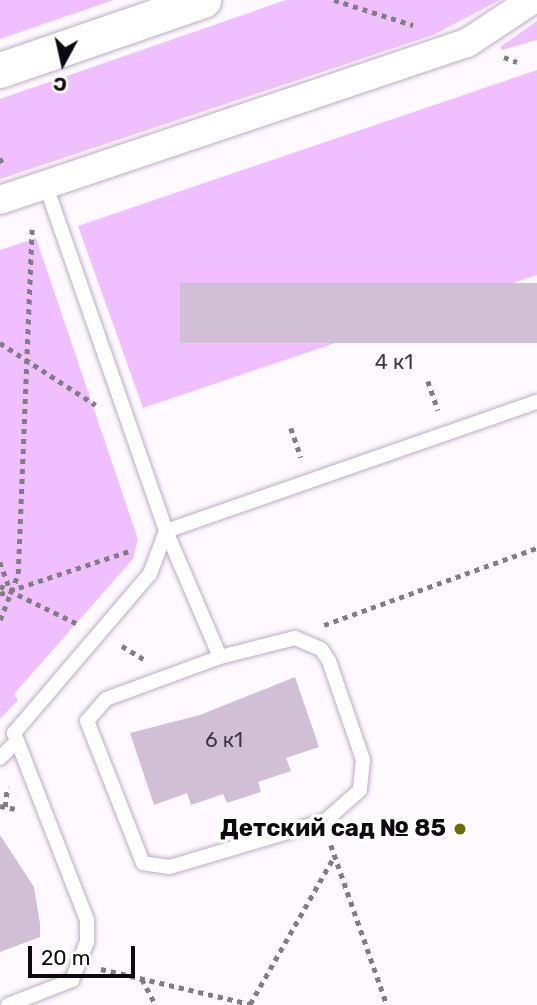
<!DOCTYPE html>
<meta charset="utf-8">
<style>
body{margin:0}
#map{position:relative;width:537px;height:1005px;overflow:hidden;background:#fdf9fe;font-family:Rubik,sans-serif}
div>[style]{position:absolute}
.green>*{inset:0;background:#f0bfff}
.building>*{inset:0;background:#d1bfd6;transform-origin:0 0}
.path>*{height:4.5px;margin-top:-2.25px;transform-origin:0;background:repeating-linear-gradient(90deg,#827d83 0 5px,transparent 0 10px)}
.roads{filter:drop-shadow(0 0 2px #bdacc3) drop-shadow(0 0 2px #bdacc3)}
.service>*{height:14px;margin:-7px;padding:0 7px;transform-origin:7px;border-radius:7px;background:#fff}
.minor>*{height:28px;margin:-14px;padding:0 14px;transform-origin:14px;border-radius:14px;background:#fff}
.tertiary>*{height:35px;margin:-17.5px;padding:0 17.5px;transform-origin:17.5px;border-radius:17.5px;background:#fff}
.dots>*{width:19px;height:19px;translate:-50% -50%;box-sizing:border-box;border:4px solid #fff;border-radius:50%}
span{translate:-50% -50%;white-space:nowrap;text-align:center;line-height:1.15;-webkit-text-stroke:7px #fff;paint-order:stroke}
.number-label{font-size:21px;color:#403742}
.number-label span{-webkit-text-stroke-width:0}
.poi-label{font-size:24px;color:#0f0a11;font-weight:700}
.right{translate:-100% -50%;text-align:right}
.north{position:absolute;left:28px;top:28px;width:70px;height:70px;-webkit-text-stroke:5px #fff;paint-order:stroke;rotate:188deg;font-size:19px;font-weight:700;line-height:28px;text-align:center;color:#0f0a11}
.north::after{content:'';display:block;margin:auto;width:24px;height:32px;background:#0f0a11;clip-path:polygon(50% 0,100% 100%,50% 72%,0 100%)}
.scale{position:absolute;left:28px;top:946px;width:107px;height:32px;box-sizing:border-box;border:4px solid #0f0a11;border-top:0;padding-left:9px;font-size:21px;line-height:24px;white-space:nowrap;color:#0f0a11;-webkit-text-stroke:5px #fff;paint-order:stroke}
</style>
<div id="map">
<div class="green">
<div style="clip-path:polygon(0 0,114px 0,0 39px)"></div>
<div style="clip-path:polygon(286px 0,500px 0,433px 35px,0 179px,0 99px)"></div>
<div style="clip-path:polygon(537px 21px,537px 40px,502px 50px,500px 47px)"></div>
<div style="clip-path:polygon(537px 70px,537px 275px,143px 408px,78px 226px)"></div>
<div style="clip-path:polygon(36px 238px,138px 539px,133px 559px,14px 694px,18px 700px,0 719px,0 250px)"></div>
</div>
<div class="building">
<div style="left:537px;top:283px;width:60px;height:357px;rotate:90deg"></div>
<div style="clip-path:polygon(295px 677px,319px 747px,286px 758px,291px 771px,258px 782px,261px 792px,227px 803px,223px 794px,191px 805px,187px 793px,154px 805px,130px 733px,200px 715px)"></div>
<div style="clip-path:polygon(0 835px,34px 887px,40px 924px,40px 937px,0 952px)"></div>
</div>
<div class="path">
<div style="left:334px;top:0;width:83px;rotate:17.6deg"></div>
<div style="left:504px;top:57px;width:14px;rotate:21deg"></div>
<div style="left:0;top:158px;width:10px;rotate:66deg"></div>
<div style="left:0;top:343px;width:114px;rotate:32.9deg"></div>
<div style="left:428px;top:381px;width:31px;rotate:71deg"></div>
<div style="left:291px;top:428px;width:31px;rotate:71deg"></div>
<div style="left:0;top:562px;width:30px;rotate:70deg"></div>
<div style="left:0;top:586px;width:85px;rotate:26deg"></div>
<div style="left:0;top:594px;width:139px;rotate:-18.4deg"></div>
<div style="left:0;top:620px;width:49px;rotate:-68.6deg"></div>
<div style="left:18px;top:574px;width:345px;rotate:-87.7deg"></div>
<div style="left:324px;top:625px;width:226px;rotate:-19.9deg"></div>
<div style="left:122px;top:646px;width:26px;rotate:31deg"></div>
<div style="left:0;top:806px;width:16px;rotate:11deg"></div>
<div style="left:5px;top:807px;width:20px;rotate:-84deg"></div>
<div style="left:331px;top:845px;width:170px;rotate:70.7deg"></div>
<div style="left:101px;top:969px;width:157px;rotate:13.2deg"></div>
<div style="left:142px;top:979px;width:30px;rotate:62deg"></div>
<div style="left:250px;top:1004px;width:169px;rotate:-60.3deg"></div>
</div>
<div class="roads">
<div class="service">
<div style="left:46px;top:186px;width:365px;rotate:70.8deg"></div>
<div style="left:166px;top:531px;width:393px;rotate:-19.2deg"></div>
<div style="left:166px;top:531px;width:137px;rotate:66.8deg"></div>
<div style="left:295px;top:638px;width:28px;rotate:23deg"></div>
<div style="left:321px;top:649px;width:14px;rotate:56deg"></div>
<div style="left:329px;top:661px;width:105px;rotate:71deg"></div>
<div style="left:363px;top:760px;width:30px;rotate:96deg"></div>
<div style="left:360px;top:790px;width:47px;rotate:138.5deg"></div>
<div style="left:325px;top:821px;width:162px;rotate:163.5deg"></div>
<div style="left:170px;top:867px;width:27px;rotate:-172deg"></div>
<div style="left:143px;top:863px;width:153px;rotate:-111.5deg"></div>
<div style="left:87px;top:721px;width:29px;rotate:-49deg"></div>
<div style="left:106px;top:699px;width:121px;rotate:-20.2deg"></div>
<div style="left:220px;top:657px;width:77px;rotate:-14.2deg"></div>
<div style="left:0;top:758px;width:20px;rotate:-45deg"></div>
<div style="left:8px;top:1005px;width:69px;rotate:-21.3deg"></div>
<div style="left:72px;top:980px;width:41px;rotate:-68.5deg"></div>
<div style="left:87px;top:942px;width:22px;rotate:-90deg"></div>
<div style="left:87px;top:920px;width:201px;rotate:-111.3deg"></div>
<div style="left:14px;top:733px;width:209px;rotate:-49.5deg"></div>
<div style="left:150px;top:574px;width:46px;rotate:-69.6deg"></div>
</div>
<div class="minor">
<div style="left:0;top:200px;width:493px;rotate:-18.6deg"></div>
<div style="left:467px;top:43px;width:78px;rotate:-33.5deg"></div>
</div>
<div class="tertiary">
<div style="left:0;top:70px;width:215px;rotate:-19deg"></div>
</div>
</div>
<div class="dots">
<div style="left:460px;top:829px;background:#6d6b08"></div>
</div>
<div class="number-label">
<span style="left:394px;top:362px">4 к1</span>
<span style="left:224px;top:740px">6 к1</span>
</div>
<div class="poi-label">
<span class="right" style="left:446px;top:829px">Детский сад № 85</span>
</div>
<div class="north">С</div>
<div class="scale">20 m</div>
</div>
